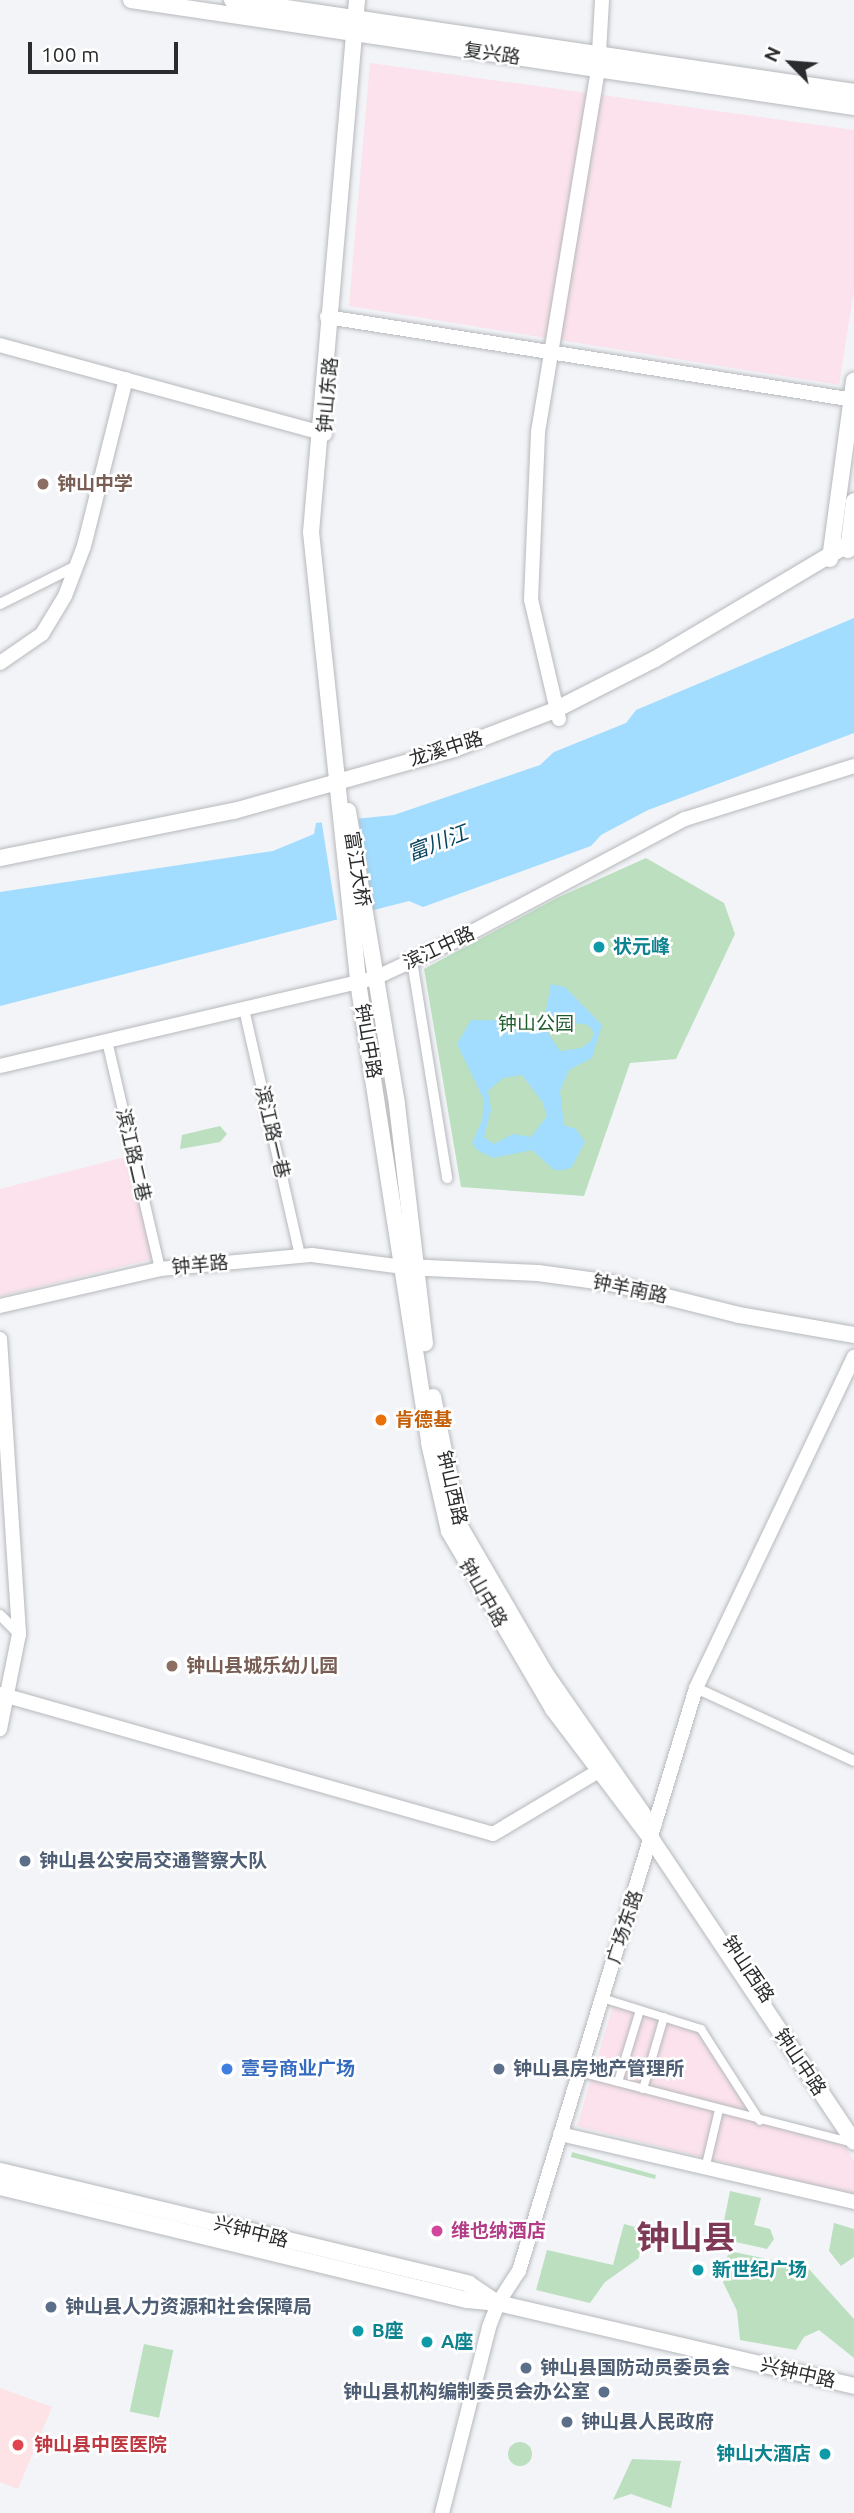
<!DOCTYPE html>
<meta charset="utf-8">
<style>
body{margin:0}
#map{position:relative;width:854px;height:2513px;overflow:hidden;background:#f2f4f8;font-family:Ubuntu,"Noto Sans SC",sans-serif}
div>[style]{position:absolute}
.commercial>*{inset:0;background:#fbe2ec}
.medical>*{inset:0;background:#fde2e6}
.green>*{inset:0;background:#bbdfbf;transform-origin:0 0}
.round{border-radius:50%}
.water>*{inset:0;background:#a2dcfe}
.pier>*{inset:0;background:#f2f4f8;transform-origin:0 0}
.roads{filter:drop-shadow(0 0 2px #b7b9bc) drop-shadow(0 0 2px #b7b9bc)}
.pedestrian>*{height:8px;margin:-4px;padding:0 4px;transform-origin:4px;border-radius:4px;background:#fff}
.minor>*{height:10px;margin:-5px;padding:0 5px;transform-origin:5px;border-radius:5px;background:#fff}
.tertiary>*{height:14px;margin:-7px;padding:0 7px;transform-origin:7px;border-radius:7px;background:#fff}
.secondary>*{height:16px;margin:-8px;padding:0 8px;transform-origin:8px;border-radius:8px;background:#fff}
.dots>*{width:19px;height:19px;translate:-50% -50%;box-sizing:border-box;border:4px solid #fff;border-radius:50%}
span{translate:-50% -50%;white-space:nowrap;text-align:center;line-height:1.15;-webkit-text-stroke:5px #fff;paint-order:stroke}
.street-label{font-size:19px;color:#2a2b2c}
.education-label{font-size:19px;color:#785e54;font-weight:700}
.left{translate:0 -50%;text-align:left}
.culture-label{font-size:19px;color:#0d838f;font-weight:700}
.right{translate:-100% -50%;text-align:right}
.park-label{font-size:19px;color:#1f5d2d}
.food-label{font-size:19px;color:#c56008;font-weight:700}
.service-label{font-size:19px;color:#4e5e75;font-weight:700}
.shop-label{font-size:19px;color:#366cbe;font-weight:700}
.hotel-label{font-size:19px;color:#b23c85;font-weight:700}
.health-label{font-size:19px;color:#be3a42;font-weight:700}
.water-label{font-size:21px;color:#064461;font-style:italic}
.town-label{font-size:33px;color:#7d3956;font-weight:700}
.north{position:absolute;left:756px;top:28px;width:70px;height:70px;-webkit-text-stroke:5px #fff;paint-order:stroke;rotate:295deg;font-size:19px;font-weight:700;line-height:28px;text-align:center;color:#2a2b2c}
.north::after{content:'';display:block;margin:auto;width:24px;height:32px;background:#2a2b2c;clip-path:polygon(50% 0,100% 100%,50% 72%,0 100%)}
.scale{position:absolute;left:28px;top:42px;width:150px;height:32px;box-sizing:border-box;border:4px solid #2a2b2c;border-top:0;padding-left:9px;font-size:21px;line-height:24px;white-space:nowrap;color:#2a2b2c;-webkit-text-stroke:5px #fff;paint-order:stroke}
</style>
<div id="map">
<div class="commercial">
<div style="clip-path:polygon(370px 63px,854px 130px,854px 290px,839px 385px,349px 306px)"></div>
<div style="clip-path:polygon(129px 1156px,153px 1259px,0 1296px,0 1189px)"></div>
<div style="clip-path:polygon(615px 1999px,703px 2026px,762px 2118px,840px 2138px,854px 2161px,854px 2195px,577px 2126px)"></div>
</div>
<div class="medical">
<div style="clip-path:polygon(0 2388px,52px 2407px,18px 2489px,0 2482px)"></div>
</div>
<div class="green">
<div style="clip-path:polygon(646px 858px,724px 903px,735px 934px,676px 1059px,630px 1063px,584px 1196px,461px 1187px,424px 969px,557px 898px)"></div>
<div style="clip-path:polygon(220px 1126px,227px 1134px,220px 1142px,180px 1149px,182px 1135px)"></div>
<div style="clip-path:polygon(572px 2152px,656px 2175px,655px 2179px,571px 2157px)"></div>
<div style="clip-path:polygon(730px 2191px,761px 2198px,754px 2225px,770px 2229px,774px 2239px,767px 2249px,731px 2241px,724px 2221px)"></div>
<div style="clip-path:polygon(834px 2223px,854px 2229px,854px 2257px,841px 2266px,829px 2251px)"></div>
<div style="clip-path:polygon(624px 2224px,642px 2229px,639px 2258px,605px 2282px,590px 2303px,536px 2290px,547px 2250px,613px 2265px)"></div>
<div style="clip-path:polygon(729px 2251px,807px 2267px,854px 2319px,854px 2358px,819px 2330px,804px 2337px,796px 2350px,740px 2340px,737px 2311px,721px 2278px)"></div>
<div style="left:144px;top:2344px;width:30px;height:69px;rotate:12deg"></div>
<div class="round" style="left:508px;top:2442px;width:24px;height:24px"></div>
<div style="clip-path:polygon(632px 2459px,681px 2461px,671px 2508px,631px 2494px,613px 2500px)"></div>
</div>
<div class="water">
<div style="clip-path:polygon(854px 618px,854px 733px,648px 810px,601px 835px,591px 846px,423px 907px,409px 901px,0 1006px,0 892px,273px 851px,314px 834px,316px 823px,394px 815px,540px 765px,554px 752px,626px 723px,636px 710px)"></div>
<div style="clip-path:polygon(evenodd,551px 984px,565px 987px,602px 1025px,592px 1058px,569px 1070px,560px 1091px,564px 1125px,576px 1129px,585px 1142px,571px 1168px,562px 1170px,554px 1170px,532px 1150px,493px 1158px,477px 1150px,472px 1143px,482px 1121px,484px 1100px,457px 1044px,471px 1020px,544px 1021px,551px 984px,560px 1021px,588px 1025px,594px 1033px,591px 1041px,581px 1048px,560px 1051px,548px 1033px,552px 1023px,560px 1021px,551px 984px,522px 1075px,543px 1103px,547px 1116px,531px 1137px,513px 1134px,494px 1144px,484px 1137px,491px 1110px,488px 1091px,503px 1078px,522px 1075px)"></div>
</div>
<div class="pier">
<div style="left:358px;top:815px;width:100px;height:37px;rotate:81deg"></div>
</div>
<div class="roads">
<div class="pedestrian">
<div style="left:602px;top:1998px;width:104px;rotate:17.4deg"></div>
<div style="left:701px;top:2029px;width:109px;rotate:57.3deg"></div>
<div style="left:579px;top:2072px;width:284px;rotate:14.5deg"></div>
<div style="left:618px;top:2082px;width:75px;rotate:-73deg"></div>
<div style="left:643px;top:2089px;width:75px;rotate:-73.7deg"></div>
<div style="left:705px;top:2169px;width:61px;rotate:-76.7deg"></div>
</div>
<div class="minor">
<div style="left:0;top:604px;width:85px;rotate:-26.6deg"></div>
<div style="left:412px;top:961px;width:220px;rotate:80.8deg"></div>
<div style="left:244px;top:1009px;width:253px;rotate:77.2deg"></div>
<div style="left:107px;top:1041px;width:234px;rotate:76.9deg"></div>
<div style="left:0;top:1615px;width:27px;rotate:45deg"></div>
<div style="left:696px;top:1688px;width:174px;rotate:24.8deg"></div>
</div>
<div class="tertiary">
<div style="left:327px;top:317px;width:533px;rotate:8.95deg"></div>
<div style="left:0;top:345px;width:337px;rotate:15.3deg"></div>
<div style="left:0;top:663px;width:51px;rotate:-34.6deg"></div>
<div style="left:42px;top:634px;width:44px;rotate:-58.8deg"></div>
<div style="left:65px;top:596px;width:53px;rotate:-69.2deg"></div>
<div style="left:84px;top:546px;width:172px;rotate:-75.9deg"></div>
<div style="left:559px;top:719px;width:122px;rotate:-103.2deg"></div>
<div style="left:531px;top:600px;width:168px;rotate:-87.6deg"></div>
<div style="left:538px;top:432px;width:367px;rotate:-80.6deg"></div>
<div style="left:598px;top:70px;width:70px;rotate:-86.7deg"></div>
<div style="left:0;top:1066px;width:385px;rotate:-13.2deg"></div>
<div style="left:375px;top:978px;width:93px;rotate:-24.9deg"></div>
<div style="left:459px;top:939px;width:256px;rotate:-28deg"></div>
<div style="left:685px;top:819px;width:177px;rotate:-17.4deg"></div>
<div style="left:0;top:1306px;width:164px;rotate:-13deg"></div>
<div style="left:160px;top:1269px;width:153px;rotate:-5.3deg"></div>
<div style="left:312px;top:1255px;width:92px;rotate:7.5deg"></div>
<div style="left:0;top:1339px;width:296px;rotate:86.3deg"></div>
<div style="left:19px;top:1634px;width:97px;rotate:101.3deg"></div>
<div style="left:0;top:1694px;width:512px;rotate:15.85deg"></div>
<div style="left:493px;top:1834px;width:121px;rotate:-30.8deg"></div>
<div style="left:560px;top:2134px;width:302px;rotate:13deg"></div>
<div style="left:442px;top:2513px;width:192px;rotate:-75.8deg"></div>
<div style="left:489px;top:2327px;width:26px;rotate:-69deg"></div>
<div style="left:498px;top:2303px;width:38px;rotate:-57deg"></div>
<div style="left:519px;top:2271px;width:609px;rotate:-73.11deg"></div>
<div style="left:696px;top:1688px;width:367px;rotate:-64.5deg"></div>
</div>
<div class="secondary">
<div style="left:131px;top:0;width:731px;rotate:8.42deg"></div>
<div style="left:232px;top:0;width:629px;rotate:8.41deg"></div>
<div style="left:357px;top:0;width:534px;rotate:94.94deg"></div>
<div style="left:311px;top:532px;width:452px;rotate:84deg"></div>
<div style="left:358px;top:982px;width:466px;rotate:81.2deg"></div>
<div style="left:429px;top:1443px;width:90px;rotate:77.2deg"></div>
<div style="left:449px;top:1531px;width:206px;rotate:59.7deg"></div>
<div style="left:553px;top:1709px;width:164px;rotate:52.9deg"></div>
<div style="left:652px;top:1840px;width:363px;rotate:56.2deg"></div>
<div style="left:848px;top:550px;width:49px;rotate:-83deg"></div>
<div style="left:830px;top:559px;width:180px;rotate:-82.3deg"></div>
<div style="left:348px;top:811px;width:298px;rotate:80.5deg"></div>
<div style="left:397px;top:1105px;width:240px;rotate:83.3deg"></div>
<div style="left:0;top:858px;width:239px;rotate:-11.4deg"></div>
<div style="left:234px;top:811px;width:229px;rotate:-15.7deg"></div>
<div style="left:454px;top:749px;width:108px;rotate:-21.1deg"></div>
<div style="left:555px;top:710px;width:112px;rotate:-27deg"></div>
<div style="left:655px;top:659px;width:231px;rotate:-30.7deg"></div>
<div style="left:405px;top:1267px;width:133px;rotate:2.6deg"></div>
<div style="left:538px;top:1273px;width:74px;rotate:7.8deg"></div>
<div style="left:611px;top:1283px;width:132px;rotate:14deg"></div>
<div style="left:739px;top:1315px;width:117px;rotate:9.9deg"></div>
<div style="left:433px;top:1397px;width:131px;rotate:78.5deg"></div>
<div style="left:459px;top:1525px;width:171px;rotate:59.8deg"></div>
<div style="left:545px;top:1673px;width:172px;rotate:55.2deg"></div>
<div style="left:0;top:2171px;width:482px;rotate:13.5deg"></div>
<div style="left:469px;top:2284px;width:32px;rotate:34deg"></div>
<div style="left:0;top:2187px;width:481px;rotate:13.6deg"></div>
<div style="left:468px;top:2300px;width:30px;rotate:6deg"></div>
<div style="left:498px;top:2303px;width:366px;rotate:13.1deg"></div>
</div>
</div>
<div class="dots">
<div style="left:43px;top:484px;background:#8d6e63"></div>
<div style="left:599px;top:947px;background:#0f9aa8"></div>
<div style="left:381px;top:1420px;background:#e8710a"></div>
<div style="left:172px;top:1666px;background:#8d6e63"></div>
<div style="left:25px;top:1861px;background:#5c6f8a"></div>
<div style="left:227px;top:2069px;background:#3f7fe0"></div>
<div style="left:499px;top:2069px;background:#5c6f8a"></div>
<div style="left:437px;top:2231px;background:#d1479c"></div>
<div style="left:698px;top:2270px;background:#0f9aa8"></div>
<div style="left:51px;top:2307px;background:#5c6f8a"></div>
<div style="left:358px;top:2331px;background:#0f9aa8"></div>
<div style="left:427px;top:2342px;background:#0f9aa8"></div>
<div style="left:526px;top:2368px;background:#5c6f8a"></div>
<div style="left:604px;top:2392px;background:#5c6f8a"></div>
<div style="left:567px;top:2422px;background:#5c6f8a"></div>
<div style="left:18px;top:2445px;background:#e0444e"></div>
<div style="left:825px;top:2454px;background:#0f9aa8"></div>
</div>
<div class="street-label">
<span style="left:492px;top:54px;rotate:8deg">复兴路</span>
<span style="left:328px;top:395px;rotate:-85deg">钟山东路</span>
<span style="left:446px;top:749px;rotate:-17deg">龙溪中路</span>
<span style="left:357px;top:869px;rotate:81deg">富江大桥</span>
<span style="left:439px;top:948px;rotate:-25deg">滨江中路</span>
<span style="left:368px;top:1041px;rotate:80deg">钟山中路</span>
<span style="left:272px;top:1132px;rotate:77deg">滨江路一巷</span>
<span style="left:133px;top:1155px;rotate:77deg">滨江路二巷</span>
<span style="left:200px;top:1265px;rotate:-5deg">钟羊路</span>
<span style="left:630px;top:1289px;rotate:12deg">钟羊南路</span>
<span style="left:452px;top:1488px;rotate:77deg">钟山西路</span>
<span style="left:483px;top:1593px;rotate:60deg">钟山中路</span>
<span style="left:625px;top:1927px;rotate:-72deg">广场东路</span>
<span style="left:748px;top:1969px;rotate:56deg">钟山西路</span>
<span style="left:800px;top:2062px;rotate:56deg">钟山中路</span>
<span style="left:251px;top:2232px;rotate:14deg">兴钟中路</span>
<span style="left:798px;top:2373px;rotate:13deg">兴钟中路</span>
</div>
<div class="education-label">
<span class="left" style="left:57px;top:484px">钟山中学</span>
<span class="left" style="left:186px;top:1666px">钟山县城乐幼儿园</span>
</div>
<div class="culture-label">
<span class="left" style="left:613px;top:947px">状元峰</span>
<span class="left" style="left:712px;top:2270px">新世纪广场</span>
<span class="left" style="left:372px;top:2331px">B座</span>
<span class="left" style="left:441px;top:2342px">A座</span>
<span class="right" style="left:811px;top:2454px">钟山大酒店</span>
</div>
<div class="park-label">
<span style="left:536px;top:1024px">钟山公园</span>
</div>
<div class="food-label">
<span class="left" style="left:395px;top:1420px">肯德基</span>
</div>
<div class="service-label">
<span class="left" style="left:39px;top:1861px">钟山县公安局交通警察大队</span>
<span class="left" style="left:513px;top:2069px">钟山县房地产管理所</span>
<span class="left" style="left:65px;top:2307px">钟山县人力资源和社会保障局</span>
<span class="left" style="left:540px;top:2368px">钟山县国防动员委员会</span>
<span class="right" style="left:590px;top:2392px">钟山县机构编制委员会办公室</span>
<span class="left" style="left:581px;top:2422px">钟山县人民政府</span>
</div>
<div class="shop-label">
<span class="left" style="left:241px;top:2069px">壹号商业广场</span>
</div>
<div class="hotel-label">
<span class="left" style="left:451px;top:2231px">维也纳酒店</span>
</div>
<div class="health-label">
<span class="left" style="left:34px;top:2445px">钟山县中医医院</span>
</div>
<div class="water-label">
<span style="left:437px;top:842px;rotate:-21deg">富川江</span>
</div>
<div class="town-label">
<span style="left:686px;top:2237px">钟山县</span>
</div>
<div class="north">N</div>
<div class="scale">100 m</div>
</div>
